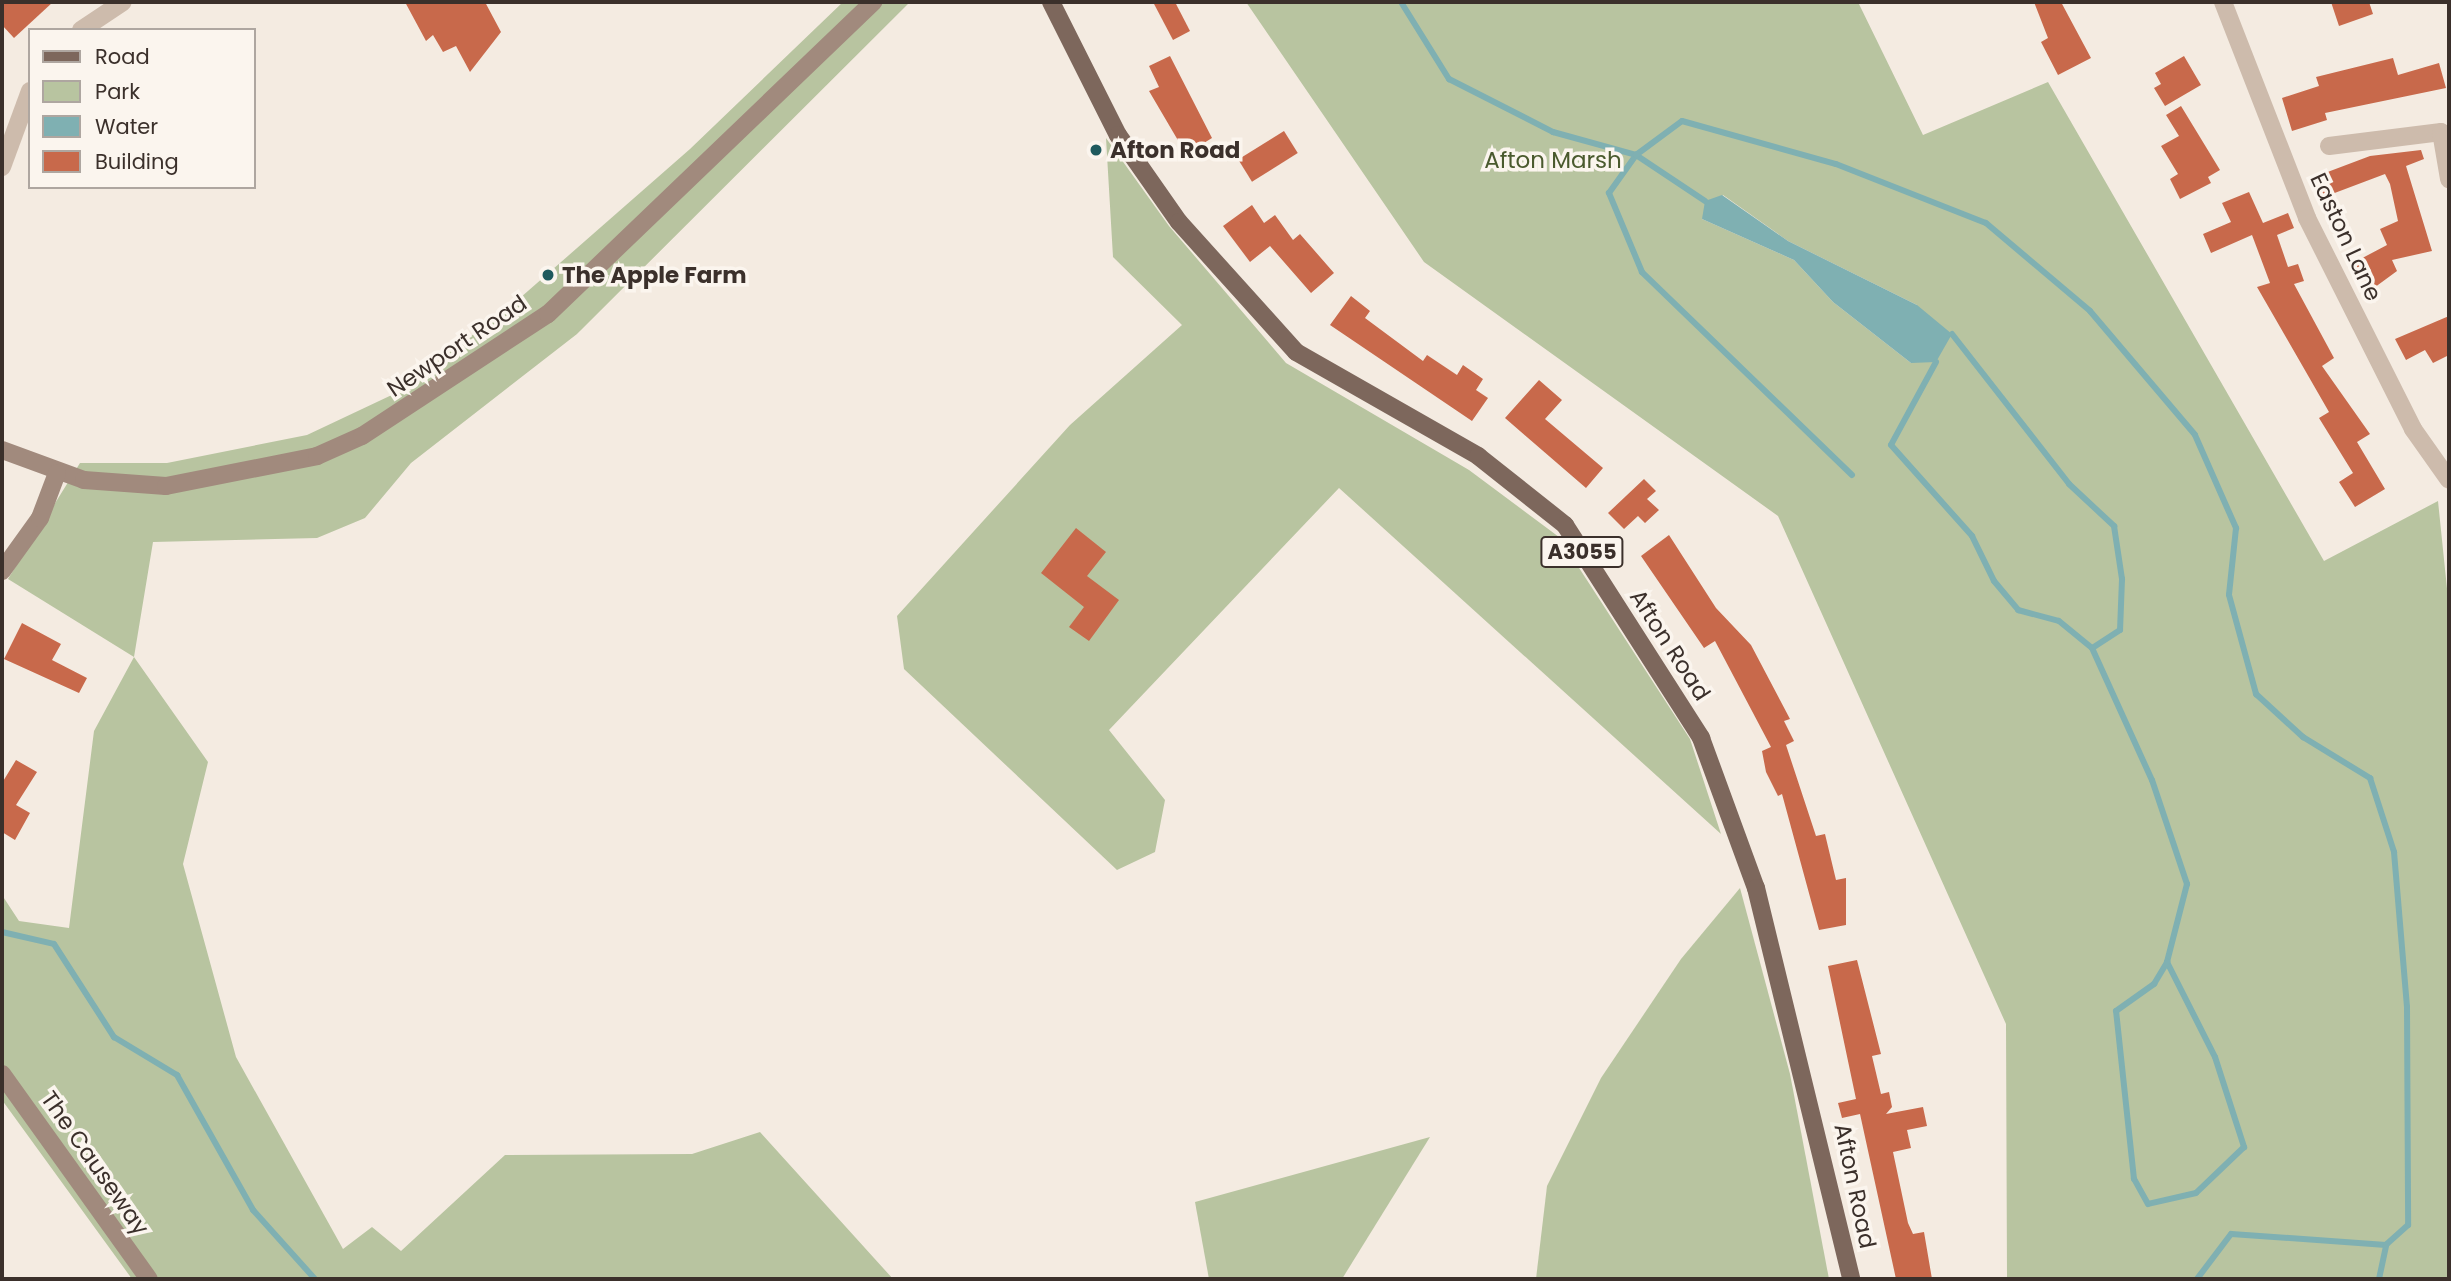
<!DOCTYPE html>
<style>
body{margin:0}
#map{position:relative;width:2451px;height:1281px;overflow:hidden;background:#f4ebe1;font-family:Poppins,sans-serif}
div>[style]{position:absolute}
.green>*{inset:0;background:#b8c4a0}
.water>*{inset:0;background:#7fb0b2}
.stream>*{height:6px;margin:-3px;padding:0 3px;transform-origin:3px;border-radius:3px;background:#7fb0b2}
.building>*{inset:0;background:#c8694b;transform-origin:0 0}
.street>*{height:18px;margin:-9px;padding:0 9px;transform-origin:9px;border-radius:9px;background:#cdbbac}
.secondary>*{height:18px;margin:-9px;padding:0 9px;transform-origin:9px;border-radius:9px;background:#a18a7d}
.primary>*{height:18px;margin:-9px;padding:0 9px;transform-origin:9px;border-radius:9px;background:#7d675c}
.dots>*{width:19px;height:19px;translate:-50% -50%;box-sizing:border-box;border:4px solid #fbf5ee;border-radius:50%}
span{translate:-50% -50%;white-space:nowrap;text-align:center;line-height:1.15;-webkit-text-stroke:7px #fbf5ee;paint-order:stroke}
.shield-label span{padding:2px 5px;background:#fbf5ee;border:2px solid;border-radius:5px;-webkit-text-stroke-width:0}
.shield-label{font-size:21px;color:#3b302b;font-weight:700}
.poi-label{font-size:23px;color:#3b302b;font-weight:700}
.left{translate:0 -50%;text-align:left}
.park-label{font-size:23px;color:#4a5a2e}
.street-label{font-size:23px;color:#3b302b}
.frame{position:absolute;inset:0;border:4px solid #3b302b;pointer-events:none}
.legend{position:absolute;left:28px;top:28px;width:228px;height:161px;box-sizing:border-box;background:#fbf5ee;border:2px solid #aea6a0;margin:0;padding:9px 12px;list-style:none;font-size:21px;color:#3b302b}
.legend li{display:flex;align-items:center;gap:14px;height:35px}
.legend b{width:35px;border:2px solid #aea6a0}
</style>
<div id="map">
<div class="green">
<div style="clip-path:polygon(843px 2px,910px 2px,577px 334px,411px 463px,365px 518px,317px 538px,153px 542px,134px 657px,208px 762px,183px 864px,236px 1057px,343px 1249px,372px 1227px,401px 1251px,505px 1155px,692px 1154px,760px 1132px,893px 1279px,132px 1279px,2px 1100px,2px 895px,19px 921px,69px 928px,94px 731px,134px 657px,8px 579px,80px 463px,167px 463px,307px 435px,396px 393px,512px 305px,690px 149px)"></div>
<div style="clip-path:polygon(evenodd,1246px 2px,1858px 2px,1923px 135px,2048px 82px,2324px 561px,2438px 501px,2449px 608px,2449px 1279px,2007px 1279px,2006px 1024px,1778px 516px,1424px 262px,1246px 2px,1723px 195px,1788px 241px,1917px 305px,1911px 363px,1833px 302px,1794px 260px,1702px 219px,1723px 195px)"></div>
<div style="clip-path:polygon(1106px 138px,1169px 226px,1286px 363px,1469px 470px,1559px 537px,1690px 739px,1721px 834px,1339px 488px,1109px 730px,1165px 800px,1155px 852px,1117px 870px,904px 669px,897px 616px,1070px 425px,1182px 325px,1113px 257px)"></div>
<div style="clip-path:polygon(1740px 888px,1790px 1074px,1829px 1279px,1536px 1279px,1547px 1186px,1601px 1078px,1681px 959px)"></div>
<div style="clip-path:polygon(1430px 1137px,1342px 1279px,1209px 1279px,1195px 1202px)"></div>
</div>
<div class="water">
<div style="clip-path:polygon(1722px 195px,1788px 241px,1917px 305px,1952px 334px,1936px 362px,1911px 363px,1833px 302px,1794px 260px,1702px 219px,1705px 201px)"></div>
</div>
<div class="stream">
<div style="left:1401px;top:2px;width:91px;rotate:58.1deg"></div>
<div style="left:1449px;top:79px;width:117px;rotate:27deg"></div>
<div style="left:1553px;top:132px;width:86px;rotate:15.5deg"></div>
<div style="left:1636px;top:155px;width:83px;rotate:33.7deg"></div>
<div style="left:1952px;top:334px;width:190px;rotate:52deg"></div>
<div style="left:2069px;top:484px;width:62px;rotate:43deg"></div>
<div style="left:2114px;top:526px;width:54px;rotate:81.4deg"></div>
<div style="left:2122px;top:579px;width:51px;rotate:92.2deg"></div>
<div style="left:2120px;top:630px;width:33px;rotate:147deg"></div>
<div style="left:1936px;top:362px;width:94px;rotate:118.5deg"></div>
<div style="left:1891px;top:445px;width:122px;rotate:48.3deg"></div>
<div style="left:1972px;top:536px;width:50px;rotate:63.9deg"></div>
<div style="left:1994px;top:581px;width:38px;rotate:50deg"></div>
<div style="left:2018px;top:610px;width:42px;rotate:15deg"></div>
<div style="left:2059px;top:621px;width:43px;rotate:39.3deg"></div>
<div style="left:2092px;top:648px;width:145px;rotate:65.6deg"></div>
<div style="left:2152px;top:780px;width:110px;rotate:71.4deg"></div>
<div style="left:2187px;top:884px;width:81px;rotate:104.4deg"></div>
<div style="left:2167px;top:962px;width:106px;rotate:63.2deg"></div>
<div style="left:2215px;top:1057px;width:95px;rotate:72.1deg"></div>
<div style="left:2244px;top:1147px;width:66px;rotate:136.2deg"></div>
<div style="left:2196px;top:1193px;width:49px;rotate:167.1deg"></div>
<div style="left:2148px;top:1204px;width:29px;rotate:-119deg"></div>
<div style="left:2134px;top:1179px;width:169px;rotate:-96.1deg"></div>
<div style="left:2116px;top:1011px;width:47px;rotate:-35.4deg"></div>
<div style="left:2154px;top:984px;width:26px;rotate:-59deg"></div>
<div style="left:1852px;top:475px;width:292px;rotate:-136deg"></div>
<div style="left:1642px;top:272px;width:86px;rotate:-112.7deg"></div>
<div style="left:1609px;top:193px;width:47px;rotate:-54.6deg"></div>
<div style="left:1636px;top:155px;width:57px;rotate:-36.5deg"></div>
<div style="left:1682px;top:121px;width:160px;rotate:15.6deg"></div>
<div style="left:1836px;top:164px;width:161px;rotate:21.5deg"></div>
<div style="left:1986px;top:223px;width:136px;rotate:40.2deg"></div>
<div style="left:2090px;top:311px;width:162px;rotate:49.7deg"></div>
<div style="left:2195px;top:435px;width:102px;rotate:66.2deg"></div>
<div style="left:2236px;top:528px;width:67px;rotate:96deg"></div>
<div style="left:2229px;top:595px;width:103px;rotate:74.7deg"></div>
<div style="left:2256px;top:694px;width:64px;rotate:42.5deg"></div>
<div style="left:2303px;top:737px;width:79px;rotate:31.5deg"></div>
<div style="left:2370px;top:778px;width:78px;rotate:72deg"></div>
<div style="left:2394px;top:852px;width:156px;rotate:85.2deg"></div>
<div style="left:2407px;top:1007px;width:218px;rotate:89.7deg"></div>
<div style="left:2408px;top:1225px;width:30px;rotate:138deg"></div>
<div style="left:2386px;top:1245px;width:155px;rotate:-175.9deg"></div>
<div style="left:2231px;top:1234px;width:56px;rotate:127.1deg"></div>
<div style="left:2px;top:932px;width:53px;rotate:13deg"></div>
<div style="left:54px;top:944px;width:111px;rotate:57.2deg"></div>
<div style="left:114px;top:1037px;width:74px;rotate:31.1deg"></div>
<div style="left:177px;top:1075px;width:155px;rotate:60.6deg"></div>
<div style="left:253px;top:1210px;width:93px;rotate:48.1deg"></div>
<div style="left:2379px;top:1279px;width:35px;rotate:-78deg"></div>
</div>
<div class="building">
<div style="clip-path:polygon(2px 2px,53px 2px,14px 38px,2px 25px)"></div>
<div style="clip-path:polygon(405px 2px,485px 2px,501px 32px,470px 72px,456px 46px,443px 52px,433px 35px,426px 41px)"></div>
<div style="clip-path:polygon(1153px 2px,1175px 2px,1190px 31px,1173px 40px)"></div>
<div style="clip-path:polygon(2034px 2px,2061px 2px,2091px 58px,2058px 75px,2041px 42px,2048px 38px)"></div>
<div style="clip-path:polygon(2331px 2px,2369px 2px,2373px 14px,2339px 26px)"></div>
<div style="clip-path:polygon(1170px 56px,1212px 138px,1186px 154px,1149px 91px,1159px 87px,1149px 66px)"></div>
<div style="clip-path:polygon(2184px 56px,2201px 85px,2165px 106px,2154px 88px,2161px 84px,2155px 73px)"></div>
<div style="clip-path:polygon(2393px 58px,2398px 75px,2439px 63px,2446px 88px,2325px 113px,2327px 120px,2292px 131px,2282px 98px,2319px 86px,2316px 77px)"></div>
<div style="clip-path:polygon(2181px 106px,2220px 170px,2208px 177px,2211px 183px,2180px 199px,2170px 179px,2178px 174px,2161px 146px,2179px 136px,2166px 115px)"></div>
<div style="left:1284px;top:131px;width:26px;height:54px;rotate:58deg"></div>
<div style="clip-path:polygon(2421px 150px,2424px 159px,2406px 166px,2432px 251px,2392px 260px,2397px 271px,2367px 293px,2351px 264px,2387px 245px,2380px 229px,2398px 221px,2390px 184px,2385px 174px,2324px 197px,2317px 176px,2370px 156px)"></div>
<div style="clip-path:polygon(2249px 192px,2263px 223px,2288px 213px,2294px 228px,2277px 235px,2288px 267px,2298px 264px,2304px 281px,2294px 284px,2334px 358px,2322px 366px,2370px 434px,2357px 442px,2385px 489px,2355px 507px,2339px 482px,2353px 473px,2319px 418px,2329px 412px,2257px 287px,2270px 283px,2252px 235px,2211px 253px,2203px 234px,2231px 222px,2222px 203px)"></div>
<div style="clip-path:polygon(1252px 205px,1264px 223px,1275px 215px,1293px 240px,1300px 234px,1334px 273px,1311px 293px,1270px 246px,1250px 262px,1223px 226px)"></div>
<div style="clip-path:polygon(1351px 296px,1370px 311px,1365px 318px,1423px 361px,1427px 355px,1457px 375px,1463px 365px,1483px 379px,1476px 390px,1488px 398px,1472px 421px,1330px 325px)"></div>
<div style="clip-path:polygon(2449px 316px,2449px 355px,2433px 363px,2425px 350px,2406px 360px,2395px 339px)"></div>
<div style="clip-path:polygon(1539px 380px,1562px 400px,1545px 419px,1603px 468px,1586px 488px,1505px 418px)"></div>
<div style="clip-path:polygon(1644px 479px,1656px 491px,1647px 499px,1659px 510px,1645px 523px,1638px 516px,1624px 529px,1608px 513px)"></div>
<div style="clip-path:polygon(1076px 528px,1106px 552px,1087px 576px,1119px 600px,1089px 641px,1069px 627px,1084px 607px,1041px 573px)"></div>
<div style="clip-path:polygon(1669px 535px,1716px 608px,1751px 645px,1790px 719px,1784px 721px,1794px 741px,1786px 745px,1816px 836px,1825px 834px,1836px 880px,1846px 878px,1846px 925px,1819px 930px,1782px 794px,1778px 796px,1766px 772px,1762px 751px,1771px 747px,1715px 641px,1704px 648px,1641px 556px)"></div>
<div style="clip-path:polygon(22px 623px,61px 644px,52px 660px,87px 678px,79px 693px,4px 659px)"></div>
<div style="clip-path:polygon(16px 760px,37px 772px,16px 805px,30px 813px,15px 840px,2px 832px,2px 783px)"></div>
<div style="clip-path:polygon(1857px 960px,1881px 1054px,1872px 1056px,1881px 1094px,1889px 1092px,1892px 1107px,1886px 1114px,1923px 1107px,1927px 1126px,1907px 1130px,1911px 1148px,1893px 1152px,1908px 1223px,1913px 1234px,1924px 1232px,1932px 1279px,1896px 1279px,1860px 1114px,1842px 1118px,1838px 1103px,1856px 1099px,1828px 966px)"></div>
</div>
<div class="street">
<div style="left:2223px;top:2px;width:232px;rotate:68.7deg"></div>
<div style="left:2307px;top:218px;width:236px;rotate:63.3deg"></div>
<div style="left:2413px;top:429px;width:62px;rotate:54.8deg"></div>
<div style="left:81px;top:30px;width:50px;rotate:-33.7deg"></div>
<div style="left:2329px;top:146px;width:113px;rotate:-7.1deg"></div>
<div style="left:2441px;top:132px;width:48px;rotate:80.3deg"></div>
<div style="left:2px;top:167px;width:81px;rotate:-69.8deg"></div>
</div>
<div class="secondary">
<div style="left:2px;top:450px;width:87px;rotate:20.1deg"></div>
<div style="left:84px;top:480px;width:82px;rotate:4.2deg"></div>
<div style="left:166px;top:486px;width:154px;rotate:-11.2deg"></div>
<div style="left:317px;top:456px;width:49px;rotate:-24deg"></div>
<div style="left:362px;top:436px;width:222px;rotate:-33.3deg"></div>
<div style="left:548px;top:314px;width:451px;rotate:-43.8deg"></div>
<div style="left:2px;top:571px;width:65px;rotate:-54.4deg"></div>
<div style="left:40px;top:518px;width:48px;rotate:-69.3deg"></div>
<div style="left:2px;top:1074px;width:252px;rotate:54.4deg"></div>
</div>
<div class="primary">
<div style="left:1051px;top:2px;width:149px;rotate:63.3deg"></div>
<div style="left:1118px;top:135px;width:106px;rotate:55deg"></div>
<div style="left:1179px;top:222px;width:175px;rotate:48deg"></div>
<div style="left:1296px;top:352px;width:210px;rotate:29.7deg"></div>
<div style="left:1478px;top:456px;width:111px;rotate:38.4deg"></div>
<div style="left:1565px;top:525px;width:253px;rotate:57.4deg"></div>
<div style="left:1701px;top:738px;width:160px;rotate:69.9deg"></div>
<div style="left:1756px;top:888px;width:402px;rotate:76.3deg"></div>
</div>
<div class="dots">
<div style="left:1096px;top:150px;background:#1f5a5e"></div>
<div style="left:548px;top:275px;background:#1f5a5e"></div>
</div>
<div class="shield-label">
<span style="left:1582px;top:552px">A3055</span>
</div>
<div class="poi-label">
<span class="left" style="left:1110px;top:150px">Afton Road</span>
<span class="left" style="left:562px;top:275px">The Apple Farm</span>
</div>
<div class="park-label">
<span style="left:1553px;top:160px">Afton Marsh</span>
</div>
<div class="street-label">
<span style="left:2346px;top:237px;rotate:65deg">Easton Lane</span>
<span style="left:457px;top:346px;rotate:-34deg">Newport Road</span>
<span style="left:1670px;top:645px;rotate:57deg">Afton Road</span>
<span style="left:95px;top:1163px;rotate:55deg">The Causeway</span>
<span style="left:1855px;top:1186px;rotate:78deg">Afton Road</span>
</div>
<div class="frame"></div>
<ul class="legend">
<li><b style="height:9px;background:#7d675c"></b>Road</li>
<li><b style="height:19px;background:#b8c4a0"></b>Park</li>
<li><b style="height:19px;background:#7fb0b2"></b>Water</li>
<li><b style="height:19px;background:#c8694b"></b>Building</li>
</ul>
</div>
